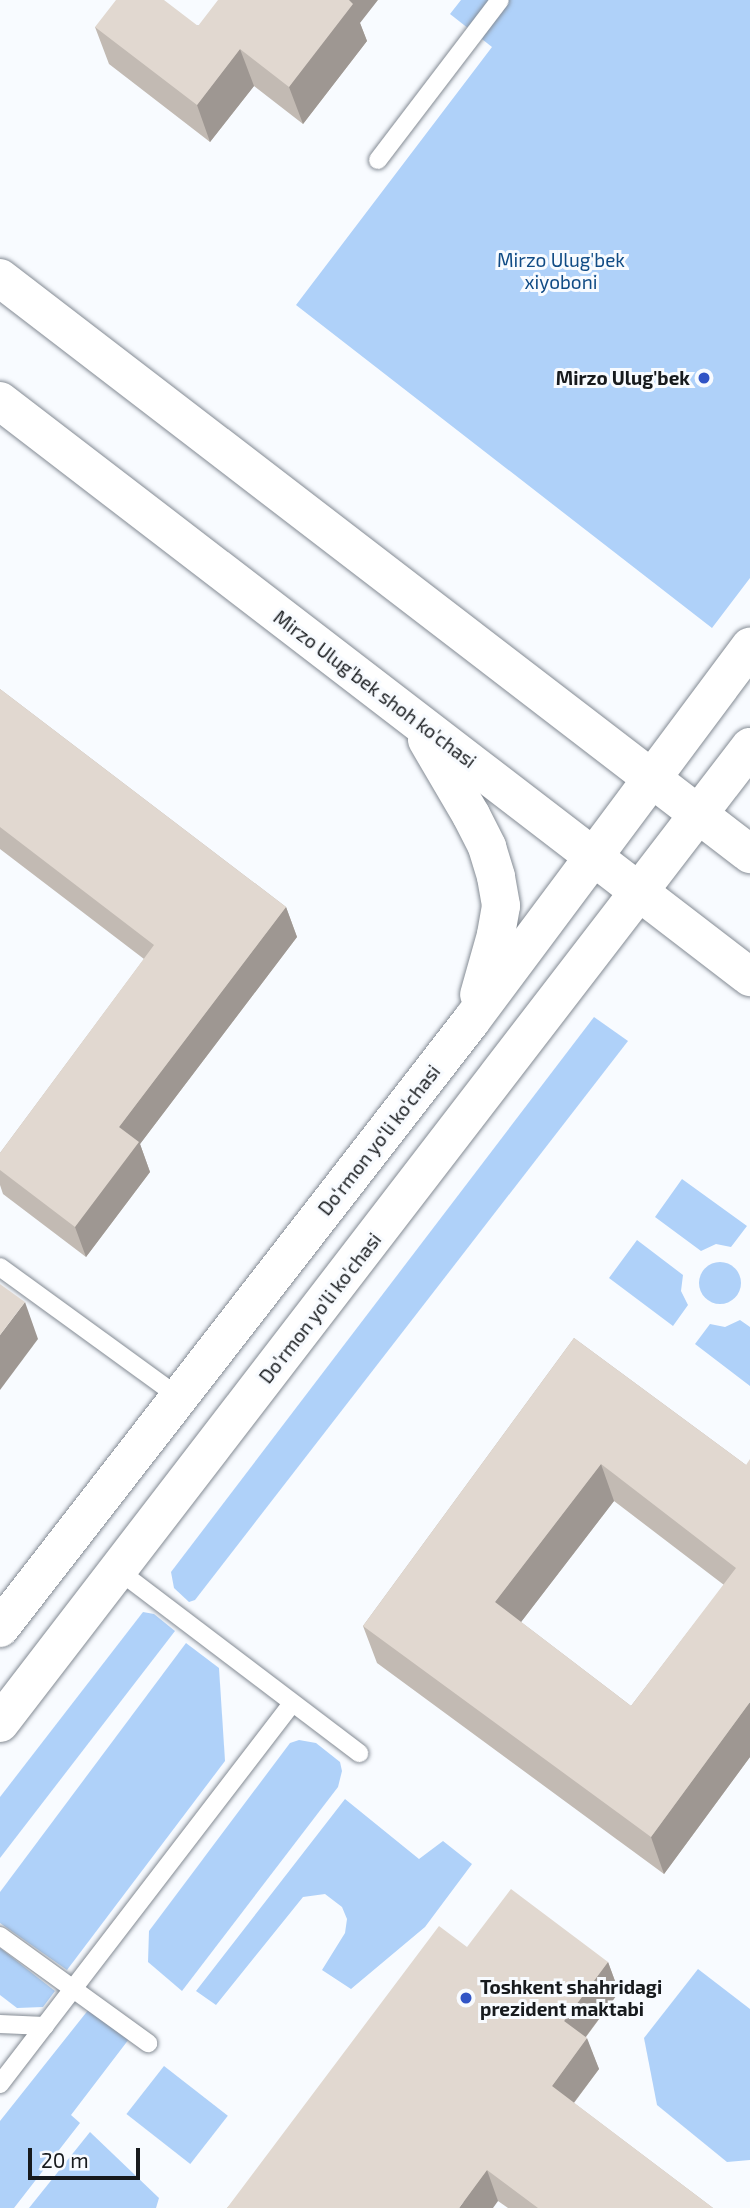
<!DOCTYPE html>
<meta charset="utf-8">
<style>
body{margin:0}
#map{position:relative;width:750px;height:2208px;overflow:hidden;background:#f8fbff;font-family:"Exo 2",sans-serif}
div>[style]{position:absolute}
.green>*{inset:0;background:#afd1f9;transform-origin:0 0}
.round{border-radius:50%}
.roads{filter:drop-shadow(0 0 2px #848b94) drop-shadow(0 0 2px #848b94)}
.lane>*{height:18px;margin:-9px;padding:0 9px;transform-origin:9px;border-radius:9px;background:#fff}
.primary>*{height:38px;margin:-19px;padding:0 19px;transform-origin:19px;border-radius:19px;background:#fff}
.wall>*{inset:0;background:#c2bab3}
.shaded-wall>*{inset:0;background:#9e9792}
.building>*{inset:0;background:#e1d8d0}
.dots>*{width:19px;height:19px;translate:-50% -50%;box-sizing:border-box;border:4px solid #f8fbff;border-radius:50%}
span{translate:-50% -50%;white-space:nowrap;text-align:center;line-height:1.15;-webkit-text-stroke:6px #f8fbff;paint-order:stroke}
.park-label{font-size:19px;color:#104b85}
.poi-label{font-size:19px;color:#171a1d;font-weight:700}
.right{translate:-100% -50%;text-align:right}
.left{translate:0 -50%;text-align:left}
.street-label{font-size:19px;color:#171a1d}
.scale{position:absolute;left:28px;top:2148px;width:112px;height:32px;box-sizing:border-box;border:4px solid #171a1d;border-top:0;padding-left:9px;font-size:21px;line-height:24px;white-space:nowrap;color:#171a1d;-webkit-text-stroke:5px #f8fbff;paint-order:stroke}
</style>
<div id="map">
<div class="green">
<div style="clip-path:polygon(461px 0,750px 0,750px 578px,712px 628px,296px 305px,492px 47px,450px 14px)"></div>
<div style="clip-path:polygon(594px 1017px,628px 1041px,195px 1600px,189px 1602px,174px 1588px,171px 1572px)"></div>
<div style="clip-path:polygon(682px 1179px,747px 1226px,731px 1247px,716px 1244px,701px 1251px,655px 1217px)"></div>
<div style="clip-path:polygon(637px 1240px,683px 1275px,681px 1291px,688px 1305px,673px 1326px,609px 1278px)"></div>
<div class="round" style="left:699px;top:1262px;width:42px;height:42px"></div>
<div style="clip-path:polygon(740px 1320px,750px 1327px,750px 1386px,695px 1344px,710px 1324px,725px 1327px)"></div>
<div style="clip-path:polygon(143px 1612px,154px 1614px,175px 1631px,0 1858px,0 1797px)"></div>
<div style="clip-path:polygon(186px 1643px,219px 1668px,225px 1761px,67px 1970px,0 1923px,0 1892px)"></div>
<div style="clip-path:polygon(299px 1740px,316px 1743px,340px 1762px,342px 1771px,338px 1787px,182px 1991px,148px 1962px,149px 1931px,290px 1743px)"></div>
<div style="clip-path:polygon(345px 1799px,419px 1859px,443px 1841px,472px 1864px,425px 1927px,351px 1989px,322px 1970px,345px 1933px,347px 1919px,342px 1907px,325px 1894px,303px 1897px,216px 2005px,196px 1991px)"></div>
<div style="clip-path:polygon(0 1948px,55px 1991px,43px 2007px,17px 2008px,0 1995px)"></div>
<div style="clip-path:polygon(698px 1969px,750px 2009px,750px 2160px,727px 2162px,657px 2105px,644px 2038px)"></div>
<div style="clip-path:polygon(89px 2009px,129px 2039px,71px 2115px,80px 2123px,14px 2208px,0 2208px,0 2121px)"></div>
<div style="left:164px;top:2066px;width:81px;height:61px;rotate:38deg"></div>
<div style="clip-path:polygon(90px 2132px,159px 2198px,156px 2208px,29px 2208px)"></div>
</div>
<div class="roads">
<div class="lane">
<div style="left:378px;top:160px;width:201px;rotate:-52.7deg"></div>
<div style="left:0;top:1267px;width:221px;rotate:36deg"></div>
<div style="left:118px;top:1570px;width:303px;rotate:37.2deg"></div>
<div style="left:0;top:1936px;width:183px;rotate:35.9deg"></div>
<div style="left:0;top:2024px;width:45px;rotate:2.5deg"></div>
<div style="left:0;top:2084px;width:479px;rotate:-52.5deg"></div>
</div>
<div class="primary">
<div style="left:0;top:278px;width:946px;rotate:37.52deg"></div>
<div style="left:0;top:401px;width:946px;rotate:37.52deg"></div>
<div style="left:427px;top:740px;width:87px;rotate:59.6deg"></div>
<div style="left:471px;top:815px;width:36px;rotate:63deg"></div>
<div style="left:487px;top:847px;width:31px;rotate:73deg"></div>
<div style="left:496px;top:877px;width:29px;rotate:80deg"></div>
<div style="left:501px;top:906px;width:29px;rotate:100deg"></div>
<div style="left:496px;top:935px;width:62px;rotate:105.8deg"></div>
<div style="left:0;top:1628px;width:768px;rotate:-52.19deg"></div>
<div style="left:471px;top:1021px;width:467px;rotate:-53.3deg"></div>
<div style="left:0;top:1723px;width:1231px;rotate:-52.46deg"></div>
</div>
</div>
<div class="wall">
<div style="clip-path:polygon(360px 23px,367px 41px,303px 124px,254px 86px,210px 142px,109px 64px,95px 27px)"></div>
<div style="clip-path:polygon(0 689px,286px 907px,297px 937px,140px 1144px,150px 1172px,86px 1257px,3px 1194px,0 1185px,0 1153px,144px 959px,0 849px)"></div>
<div style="clip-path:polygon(evenodd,574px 1338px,746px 1465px,750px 1757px,664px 1874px,377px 1663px,363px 1626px,574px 1338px,614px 1501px,724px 1585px,631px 1706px,521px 1622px,614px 1501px)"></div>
<div style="clip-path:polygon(467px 1947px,608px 1962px,619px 1992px,586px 2037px,599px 2069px,574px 2103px,713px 2208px,508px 2208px,498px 2201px,227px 2208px)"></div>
</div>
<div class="shaded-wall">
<div style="clip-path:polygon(343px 0,378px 0,360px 23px,367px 41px,303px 124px,289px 87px)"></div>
<div style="clip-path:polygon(240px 49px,254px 86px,210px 142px,197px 105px)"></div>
<div style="clip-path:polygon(286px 907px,297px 937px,140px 1144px,150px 1172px,86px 1257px,75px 1227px,119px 1127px)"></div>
<div style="clip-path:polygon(25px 1302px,38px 1339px,0 1390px,0 1335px)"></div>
<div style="clip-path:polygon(601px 1464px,614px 1501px,508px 1639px,495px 1602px)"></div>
<div style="clip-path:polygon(750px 1702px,750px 1757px,664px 1874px,651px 1837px)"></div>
<div style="clip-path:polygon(608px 1962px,619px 1992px,575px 2051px,564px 2021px)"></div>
<div style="clip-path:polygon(587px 2038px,599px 2069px,563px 2117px,552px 2086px)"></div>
<div style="clip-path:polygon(487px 2170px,498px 2201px,493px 2208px,459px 2208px)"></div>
</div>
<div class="building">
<div style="clip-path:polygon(116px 0,164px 0,198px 26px,218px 0,349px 0,353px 4px,289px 87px,240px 49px,197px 105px,95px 27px)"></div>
<div style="clip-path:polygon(0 689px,286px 907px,119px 1127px,139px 1142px,75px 1227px,0 1170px,0 1153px,154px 945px,0 827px)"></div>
<div style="clip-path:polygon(0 1284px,25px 1302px,0 1335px)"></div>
<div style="clip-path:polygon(evenodd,574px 1338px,746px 1465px,750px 1459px,750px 1702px,651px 1837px,363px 1626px,574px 1338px,601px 1464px,736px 1568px,631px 1706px,495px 1602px,601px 1464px)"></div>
<div style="clip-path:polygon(511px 1889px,608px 1962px,564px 2021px,587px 2038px,552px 2086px,713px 2208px,538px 2208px,487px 2170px,459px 2208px,227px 2208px,439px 1926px,467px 1947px)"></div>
</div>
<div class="dots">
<div style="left:704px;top:378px;background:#3154c5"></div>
<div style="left:466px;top:1998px;background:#3154c5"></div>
</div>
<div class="park-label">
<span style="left:561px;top:271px">Mirzo Ulug'bek<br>xiyoboni</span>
</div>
<div class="poi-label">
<span class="right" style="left:690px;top:378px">Mirzo Ulug'bek</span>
<span class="left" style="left:480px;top:1998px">Toshkent shahridagi<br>prezident maktabi</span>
</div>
<div class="street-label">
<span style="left:375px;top:689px;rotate:37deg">Mirzo Ulug'bek shoh ko'chasi</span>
<span style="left:379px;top:1140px;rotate:-52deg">Do‘rmon yo‘li ko‘chasi</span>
<span style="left:320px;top:1308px;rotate:-52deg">Do'rmon yo'li ko'chasi</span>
</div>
<div class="scale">20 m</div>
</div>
